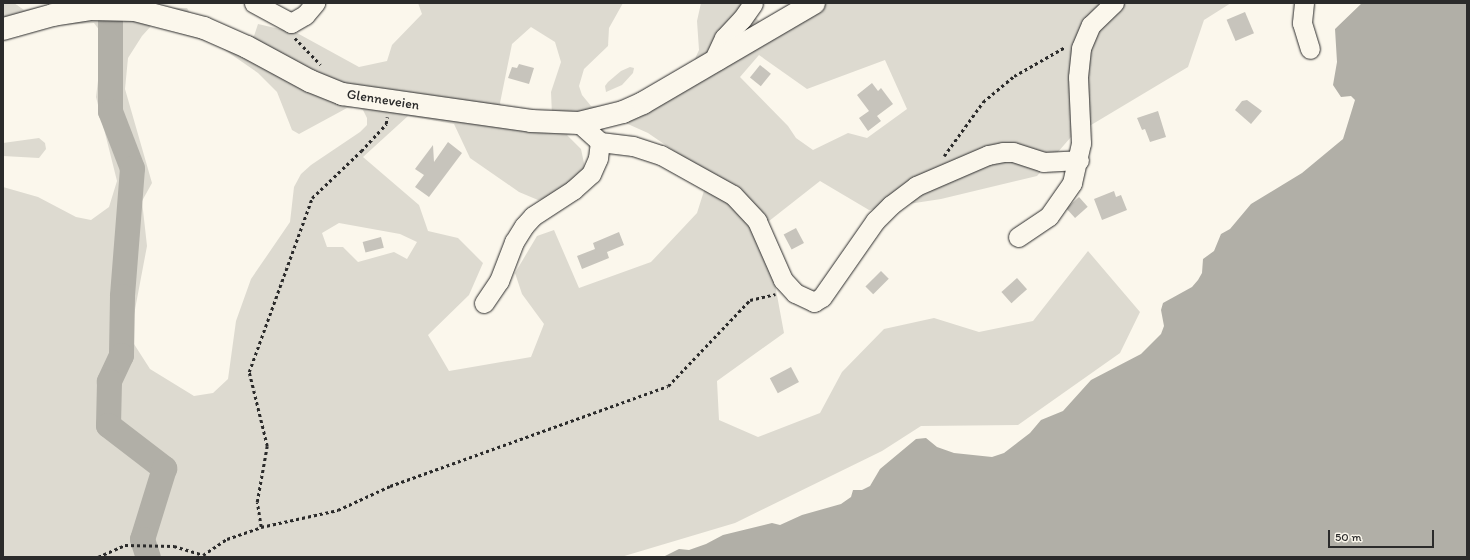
<!DOCTYPE html>
<style>
body{margin:0}
#map{position:relative;width:1470px;height:560px;overflow:hidden;background:#fbf7ec;font-family:Itim,sans-serif}
div>[style]{position:absolute}
.green>*{inset:0;background:#dddad0}
.water>*{inset:0;background:#b1afa7}
.river>*{height:25px;margin:-12.5px;padding:0 12.5px;transform-origin:12.5px;border-radius:12.5px;background:#b1afa7}
.building>*{inset:0;background:#c7c4bc;transform-origin:0 0}
.path>*{height:2.5px;margin-top:-1.25px;transform-origin:0;background:repeating-linear-gradient(90deg,#2b2b2b 0 3px,transparent 0 6px)}
.roads{filter:drop-shadow(0 0 1px #2b2b2b) drop-shadow(0 0 1px #2b2b2b)}
.minor>*{height:19px;margin:-9.5px;padding:0 9.5px;transform-origin:9.5px;border-radius:9.5px;background:#fbf7ec}
.major>*{height:22px;margin:-11px;padding:0 11px;transform-origin:11px;border-radius:11px;background:#fbf7ec}
span{translate:-50% -50%;white-space:nowrap;text-align:center;line-height:1.15;-webkit-text-stroke:4px #fbf7ec;paint-order:stroke}
.street-label{font-size:14px;color:#2b2b2b}
.frame{position:absolute;inset:0;border:4px solid #2b2b2b;pointer-events:none}
.scale{position:absolute;left:1328px;top:530px;width:106px;height:18px;box-sizing:border-box;border:2px solid #2b2b2b;border-top:0;padding-left:5px;font-size:12px;line-height:14px;white-space:nowrap;color:#2b2b2b;-webkit-text-stroke:3px #fbf7ec;paint-order:stroke}
</style>
<div id="map">
<div class="green">
<div style="clip-path:polygon(evenodd,3px 3px,14px 3px,24px 10px,40px 7px,187px 8px,191px 15px,246px 38px,254px 36px,258px 24px,297px 33px,359px 67px,387px 61px,392px 45px,422px 14px,418px 3px,623px 3px,609px 28px,608px 46px,584px 69px,579px 86px,582px 95px,591px 106px,608px 107px,635px 96px,694px 61px,699px 50px,697px 21px,701px 3px,744px 3px,743px 5px,761px 23px,793px 3px,1231px 3px,1204px 20px,1188px 67px,1071px 137px,1037px 176px,941px 199px,869px 210px,820px 181px,764px 225px,784px 333px,717px 381px,719px 420px,758px 437px,820px 413px,842px 372px,884px 329px,934px 318px,979px 332px,1033px 321px,1088px 251px,1140px 312px,1120px 353px,1018px 425px,921px 426px,882px 451px,735px 523px,621px 557px,3px 557px,3px 187px,38px 197px,76px 217px,91px 220px,109px 207px,117px 181px,96px 97px,103px 40px,100px 31px,94px 23px,40px 26px,3px 38px,3px 3px,152px 25px,216px 44px,258px 73px,277px 92px,292px 130px,299px 134px,347px 108px,356px 107px,363px 110px,367px 118px,367px 125px,360px 132px,311px 165px,301px 174px,294px 187px,290px 222px,251px 279px,236px 321px,228px 379px,213px 393px,194px 396px,150px 369px,134px 344px,133px 320px,147px 246px,142px 201px,152px 183px,125px 89px,128px 58px,142px 36px,152px 25px,3px 3px,531px 27px,555px 42px,561px 62px,551px 92px,552px 115px,502px 109px,500px 103px,512px 44px,531px 27px,3px 3px,759px 55px,807px 89px,885px 60px,907px 109px,867px 138px,848px 133px,813px 150px,796px 138px,788px 126px,740px 77px,759px 55px,3px 3px,408px 116px,454px 124px,470px 158px,519px 192px,538px 200px,551px 197px,585px 168px,581px 149px,567px 135px,621px 121px,648px 133px,709px 175px,697px 213px,651px 262px,579px 288px,554px 230px,537px 236px,515px 273px,522px 294px,544px 324px,531px 357px,449px 371px,428px 335px,469px 295px,483px 263px,458px 238px,428px 231px,419px 205px,363px 157px,408px 116px,3px 3px,339px 223px,400px 234px,417px 242px,407px 259px,394px 252px,358px 262px,343px 247px,327px 247px,322px 233px,339px 223px)"></div>
<div style="clip-path:polygon(630px 67px,634px 68px,633px 73px,622px 85px,606px 92px,605px 86px,608px 82px,621px 71px)"></div>
<div style="clip-path:polygon(39px 138px,45px 143px,46px 149px,39px 158px,3px 156px,3px 143px)"></div>
</div>
<div class="water">
<div style="clip-path:polygon(1362px 3px,1467px 3px,1467px 557px,663px 557px,679px 549px,689px 550px,706px 544px,723px 535px,772px 523px,780px 525px,802px 515px,841px 504px,851px 497px,853px 490px,862px 490px,870px 486px,880px 469px,916px 439px,926px 438px,937px 447px,954px 453px,992px 457px,1004px 453px,1030px 433px,1041px 420px,1063px 411px,1091px 380px,1141px 354px,1161px 334px,1164px 326px,1161px 310px,1163px 303px,1192px 287px,1198px 280px,1202px 273px,1203px 259px,1214px 251px,1221px 234px,1230px 229px,1251px 204px,1302px 173px,1343px 139px,1355px 100px,1351px 96px,1341px 97px,1333px 85px,1337px 62px,1335px 29px)"></div>
</div>
<div class="river">
<div style="left:110px;top:21px;width:90px;rotate:90deg"></div>
<div style="left:110px;top:111px;width:61px;rotate:68.9deg"></div>
<div style="left:132px;top:168px;width:128px;rotate:94.5deg"></div>
<div style="left:122px;top:296px;width:59px;rotate:91deg"></div>
<div style="left:121px;top:355px;width:29px;rotate:115deg"></div>
<div style="left:109px;top:381px;width:44px;rotate:91.3deg"></div>
<div style="left:108px;top:425px;width:71px;rotate:37.5deg"></div>
<div style="left:164px;top:468px;width:74px;rotate:107.2deg"></div>
<div style="left:142px;top:539px;width:19px;rotate:72deg"></div>
</div>
<div class="building">
<div style="left:1245px;top:12px;width:23px;height:20px;rotate:67deg"></div>
<div style="clip-path:polygon(519px 64px,534px 68px,529px 84px,508px 78px,512px 67px,517px 68px)"></div>
<div style="left:760px;top:65px;width:14px;height:16px;rotate:39deg"></div>
<div style="clip-path:polygon(872px 83px,878px 91px,881px 88px,893px 104px,877px 116px,881px 121px,868px 131px,859px 118px,869px 111px,857px 95px)"></div>
<div style="clip-path:polygon(1247px 100px,1262px 111px,1251px 124px,1235px 110px,1242px 101px)"></div>
<div style="clip-path:polygon(1158px 111px,1166px 137px,1150px 142px,1145px 129px,1142px 130px,1137px 118px)"></div>
<div style="clip-path:polygon(448px 142px,462px 153px,429px 197px,415px 187px,424px 175px,415px 169px,433px 145px,434px 162px)"></div>
<div style="clip-path:polygon(1114px 191px,1116px 197px,1121px 195px,1127px 210px,1102px 220px,1094px 199px)"></div>
<div style="left:1079px;top:197px;width:13px;height:17px;rotate:48deg"></div>
<div style="left:796px;top:228px;width:17px;height:14px;rotate:62deg"></div>
<div style="clip-path:polygon(619px 232px,624px 245px,607px 252px,609px 258px,582px 269px,577px 256px,595px 249px,593px 243px)"></div>
<div style="left:381px;top:237px;width:11px;height:19px;rotate:75deg"></div>
<div style="left:881px;top:271px;width:11px;height:22px;rotate:45deg"></div>
<div style="left:1017px;top:278px;width:15px;height:21px;rotate:48deg"></div>
<div style="left:791px;top:367px;width:17px;height:24px;rotate:62deg"></div>
</div>
<div class="path">
<div style="left:295px;top:38px;width:37px;rotate:46deg"></div>
<div style="left:944px;top:156px;width:67px;rotate:-54.2deg"></div>
<div style="left:983px;top:102px;width:40px;rotate:-40deg"></div>
<div style="left:1014px;top:76px;width:59px;rotate:-29.6deg"></div>
<div style="left:261px;top:527px;width:25px;rotate:-99deg"></div>
<div style="left:257px;top:502px;width:57px;rotate:-79.9deg"></div>
<div style="left:267px;top:446px;width:76px;rotate:-103.7deg"></div>
<div style="left:249px;top:372px;width:185px;rotate:-70.1deg"></div>
<div style="left:312px;top:198px;width:68px;rotate:-43.8deg"></div>
<div style="left:361px;top:151px;width:37px;rotate:-47deg"></div>
<div style="left:386px;top:124px;width:7px;rotate:-82deg"></div>
<div style="left:98px;top:557px;width:30px;rotate:-24deg"></div>
<div style="left:125px;top:545px;width:49px;rotate:1.2deg"></div>
<div style="left:174px;top:546px;width:30px;rotate:17deg"></div>
<div style="left:203px;top:555px;width:29px;rotate:-34deg"></div>
<div style="left:227px;top:539px;width:36px;rotate:-19deg"></div>
<div style="left:261px;top:527px;width:79px;rotate:-12.4deg"></div>
<div style="left:338px;top:510px;width:57px;rotate:-24.8deg"></div>
<div style="left:390px;top:486px;width:295px;rotate:-19.8deg"></div>
<div style="left:668px;top:386px;width:119px;rotate:-46.4deg"></div>
<div style="left:750px;top:300px;width:26px;rotate:-13deg"></div>
</div>
<div class="roads">
<div class="minor">
<div style="left:254px;top:3px;width:42px;rotate:28.4deg"></div>
<div style="left:291px;top:23px;width:16px;rotate:-30deg"></div>
<div style="left:305px;top:15px;width:16px;rotate:-50deg"></div>
<div style="left:1304px;top:3px;width:20px;rotate:96deg"></div>
<div style="left:1302px;top:23px;width:27px;rotate:73deg"></div>
<div style="left:718px;top:60px;width:5px;rotate:-112deg"></div>
<div style="left:716px;top:55px;width:19px;rotate:-65deg"></div>
<div style="left:724px;top:38px;width:26px;rotate:-47deg"></div>
<div style="left:742px;top:19px;width:19px;rotate:-55deg"></div>
<div style="left:579px;top:123px;width:28px;rotate:42deg"></div>
<div style="left:600px;top:142px;width:33px;rotate:7deg"></div>
<div style="left:633px;top:146px;width:29px;rotate:18deg"></div>
<div style="left:661px;top:155px;width:82px;rotate:29.1deg"></div>
<div style="left:733px;top:195px;width:35px;rotate:47deg"></div>
<div style="left:757px;top:221px;width:64px;rotate:66.2deg"></div>
<div style="left:783px;top:280px;width:18px;rotate:47deg"></div>
<div style="left:795px;top:293px;width:21px;rotate:25deg"></div>
<div style="left:814px;top:302px;width:9px;rotate:-32deg"></div>
<div style="left:822px;top:297px;width:93px;rotate:-55.1deg"></div>
<div style="left:875px;top:221px;width:23px;rotate:-45deg"></div>
<div style="left:891px;top:205px;width:31px;rotate:-37deg"></div>
<div style="left:916px;top:186px;width:78px;rotate:-23.3deg"></div>
<div style="left:988px;top:155px;width:15px;rotate:-11deg"></div>
<div style="left:1003px;top:152px;width:10px"></div>
<div style="left:1013px;top:152px;width:32px;rotate:18deg"></div>
<div style="left:1043px;top:162px;width:36px;rotate:-3deg"></div>
<div style="left:1018px;top:237px;width:37px;rotate:-34deg"></div>
<div style="left:1049px;top:216px;width:40px;rotate:-55.1deg"></div>
<div style="left:1072px;top:183px;width:41px;rotate:-77.3deg"></div>
<div style="left:1081px;top:143px;width:66px;rotate:-92.6deg"></div>
<div style="left:1078px;top:77px;width:29px;rotate:-84deg"></div>
<div style="left:1081px;top:48px;width:25px;rotate:-67deg"></div>
<div style="left:1091px;top:25px;width:32px;rotate:-44deg"></div>
<div style="left:484px;top:303px;width:27px;rotate:-56deg"></div>
<div style="left:499px;top:281px;width:42px;rotate:-69deg"></div>
<div style="left:514px;top:242px;width:19px;rotate:-58deg"></div>
<div style="left:524px;top:226px;width:13px;rotate:-48deg"></div>
<div style="left:533px;top:216px;width:48px;rotate:-33deg"></div>
<div style="left:573px;top:190px;width:24px;rotate:-42deg"></div>
<div style="left:591px;top:174px;width:17px;rotate:-66deg"></div>
<div style="left:598px;top:158px;width:16px;rotate:-83deg"></div>
</div>
<div class="major">
<div style="left:3px;top:29px;width:52px;rotate:-15.6deg"></div>
<div style="left:53px;top:15px;width:36px;rotate:-9deg"></div>
<div style="left:89px;top:9px;width:46px;rotate:1.2deg"></div>
<div style="left:135px;top:10px;width:71px;rotate:14.6deg"></div>
<div style="left:204px;top:28px;width:47px;rotate:23.8deg"></div>
<div style="left:247px;top:47px;width:72px;rotate:28.4deg"></div>
<div style="left:310px;top:81px;width:35px;rotate:22deg"></div>
<div style="left:342px;top:94px;width:191px;rotate:8.1deg"></div>
<div style="left:531px;top:121px;width:48px;rotate:2.4deg"></div>
<div style="left:579px;top:123px;width:45px;rotate:-14deg"></div>
<div style="left:623px;top:112px;width:22px;rotate:-24deg"></div>
<div style="left:643px;top:103px;width:198px;rotate:-30.3deg"></div>
</div>
</div>
<div class="street-label">
<span style="left:383px;top:100px;rotate:9deg">Glenneveien</span>
</div>
<div class="frame"></div>
<div class="scale">50 m</div>
</div>
